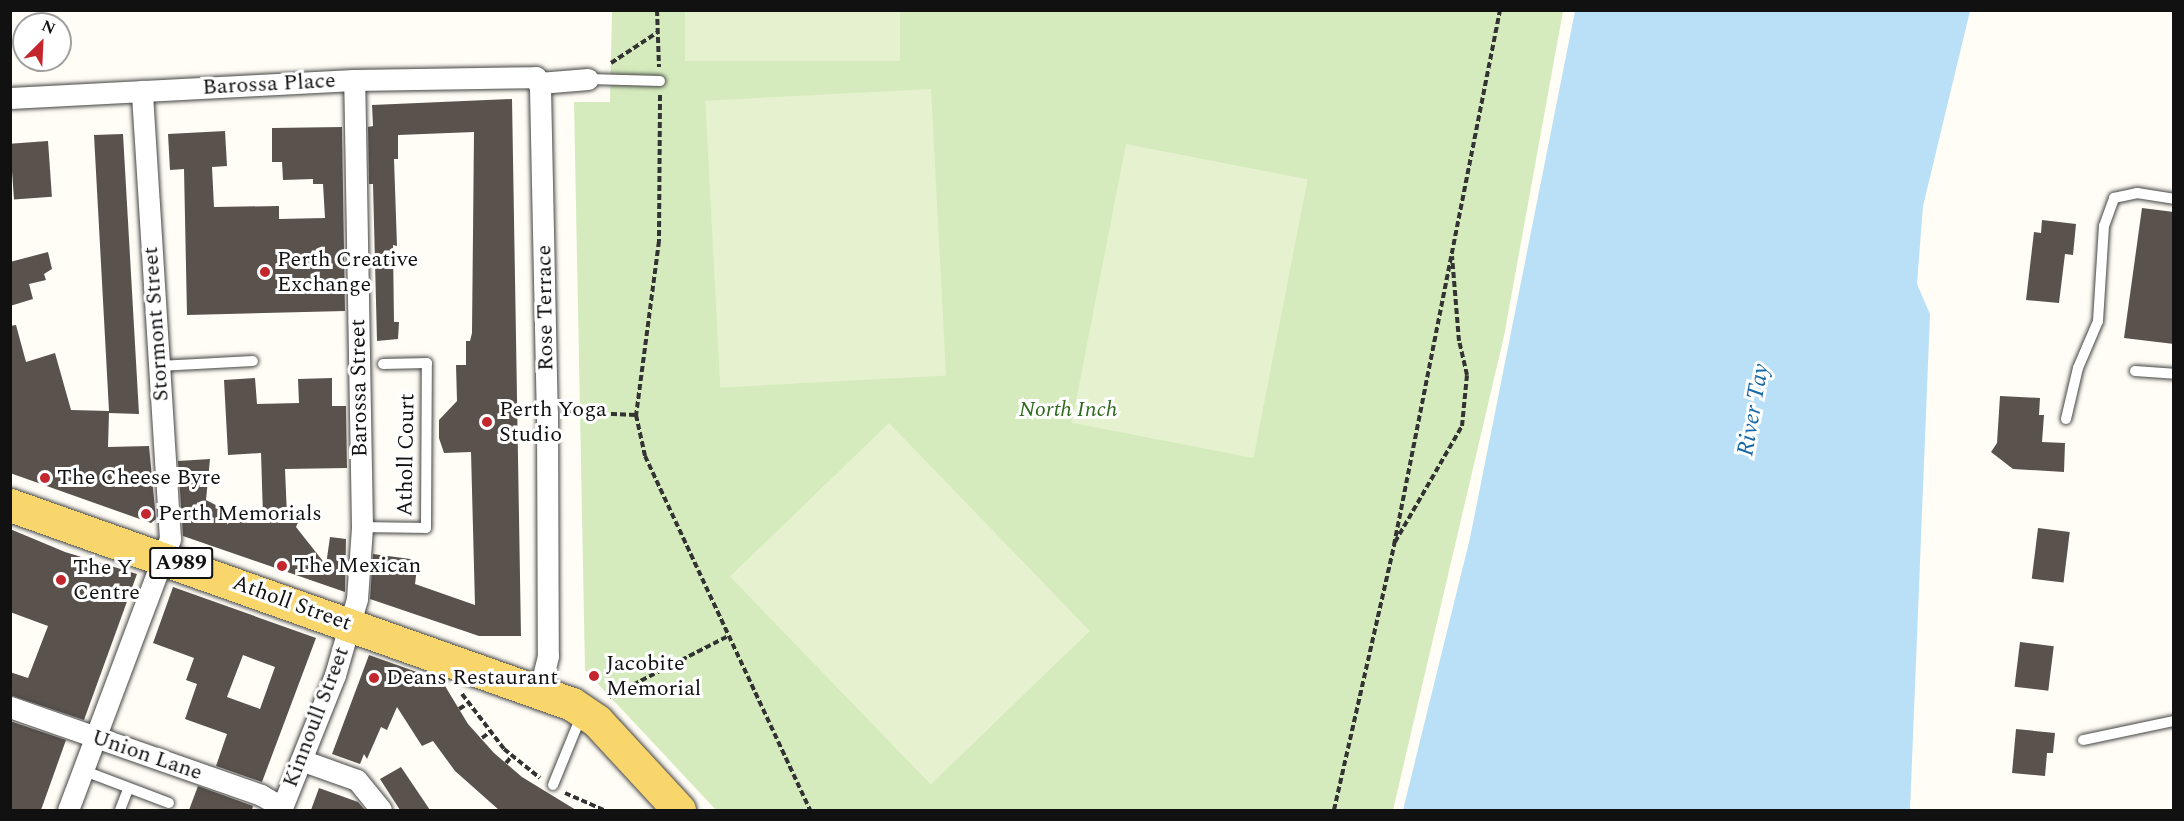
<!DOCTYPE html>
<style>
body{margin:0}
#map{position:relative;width:2184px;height:821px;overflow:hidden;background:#fffdf5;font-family:Spectral,serif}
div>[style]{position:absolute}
.green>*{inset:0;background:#d5ebbd}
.pitch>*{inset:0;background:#e6f2cf;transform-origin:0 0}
.water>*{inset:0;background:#b9e0f7}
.building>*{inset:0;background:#5a524d;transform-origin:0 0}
.path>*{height:4px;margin-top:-2px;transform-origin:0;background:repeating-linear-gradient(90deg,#333 0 6px,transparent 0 9px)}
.roads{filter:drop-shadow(0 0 2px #444) drop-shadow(0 0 2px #444)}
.service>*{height:10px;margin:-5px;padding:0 5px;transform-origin:5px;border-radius:5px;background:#fff}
.minor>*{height:21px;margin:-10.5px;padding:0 10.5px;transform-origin:10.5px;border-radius:10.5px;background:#fff}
.primary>*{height:33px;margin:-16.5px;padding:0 16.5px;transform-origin:16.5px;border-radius:16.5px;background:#f9d66b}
.dots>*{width:16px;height:16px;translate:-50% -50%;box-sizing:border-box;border:3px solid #fff;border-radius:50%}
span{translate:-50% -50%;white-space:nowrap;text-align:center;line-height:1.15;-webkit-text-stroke:6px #fff;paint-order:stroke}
.shield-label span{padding:2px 4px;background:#fff;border:2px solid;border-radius:4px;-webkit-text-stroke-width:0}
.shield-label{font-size:21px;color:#111;font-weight:700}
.street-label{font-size:22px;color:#111}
.poi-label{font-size:22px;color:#111}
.left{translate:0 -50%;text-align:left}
.park-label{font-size:22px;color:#2f6b1f;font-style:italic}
.water-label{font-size:24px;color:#1768a6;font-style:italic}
.frame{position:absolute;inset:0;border:12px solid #111;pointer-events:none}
.north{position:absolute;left:12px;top:12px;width:60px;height:60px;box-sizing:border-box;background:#fff;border:2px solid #a0a0a0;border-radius:50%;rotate:24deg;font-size:16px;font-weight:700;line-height:24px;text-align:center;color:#111}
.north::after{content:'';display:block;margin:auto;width:21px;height:27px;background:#c4262e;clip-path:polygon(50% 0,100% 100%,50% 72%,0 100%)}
</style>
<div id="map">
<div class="green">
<div style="clip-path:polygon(612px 11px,1563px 11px,1504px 336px,1393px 810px,716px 810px,585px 670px,574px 102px,610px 102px)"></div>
</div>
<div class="pitch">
<div style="left:685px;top:11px;width:215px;height:50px"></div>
<div style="left:931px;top:89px;width:287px;height:226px;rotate:87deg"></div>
<div style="left:1126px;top:144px;width:185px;height:284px;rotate:11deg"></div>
<div style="left:889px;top:423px;width:289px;height:221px;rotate:46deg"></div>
</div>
<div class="water">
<div style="clip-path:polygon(1575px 11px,1970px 11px,1923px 206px,1917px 284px,1930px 314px,1910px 810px,1403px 810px,1470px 538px)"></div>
</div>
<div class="building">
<div style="clip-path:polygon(512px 99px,521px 636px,479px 636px,370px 599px,373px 554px,418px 560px,415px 584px,475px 605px,471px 452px,444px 453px,439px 438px,439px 420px,457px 401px,456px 365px,466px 365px,466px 341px,470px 341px,472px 333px,474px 132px,398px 135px,398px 159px,394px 159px,397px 246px,393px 245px,394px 322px,399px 322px,398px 339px,377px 341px,373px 184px,369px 184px,368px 127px,373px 126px,372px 105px)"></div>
<div style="clip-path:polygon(342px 127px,345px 311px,187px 315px,184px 169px,170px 170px,168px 134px,225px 131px,227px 166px,212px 167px,214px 207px,279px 206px,279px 219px,325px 218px,323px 184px,313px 184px,313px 179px,283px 180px,282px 162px,272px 162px,272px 128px)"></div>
<div style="clip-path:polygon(123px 134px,139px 414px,109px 413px,108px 447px,149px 446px,156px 519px,151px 523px,10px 473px,10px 326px,16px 325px,26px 362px,55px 353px,71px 410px,109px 411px,94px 135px)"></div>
<div style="left:48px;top:141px;width:56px;height:38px;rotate:86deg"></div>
<div style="clip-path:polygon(2142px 208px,2174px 212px,2174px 344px,2124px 338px)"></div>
<div style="clip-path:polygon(2042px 220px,2076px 224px,2073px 255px,2065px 254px,2059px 303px,2026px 300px,2034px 232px,2041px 233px)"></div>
<div style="clip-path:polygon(48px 252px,52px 269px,44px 274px,46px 280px,29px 284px,33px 299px,10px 306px,10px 262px)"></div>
<div style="clip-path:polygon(255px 378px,257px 404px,299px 403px,298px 379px,332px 378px,332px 406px,346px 406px,347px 468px,285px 469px,287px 516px,299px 520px,296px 527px,326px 565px,330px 537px,346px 539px,345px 592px,183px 536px,178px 461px,210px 459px,206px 500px,245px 520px,263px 516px,261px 453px,228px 455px,224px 380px)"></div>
<div style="clip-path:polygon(2000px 396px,2040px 398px,2039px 415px,2044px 415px,2042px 442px,2065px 443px,2064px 472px,2013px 469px,1991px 452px,1997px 443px)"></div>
<div style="left:2038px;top:528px;width:32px;height:51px;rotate:7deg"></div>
<div style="clip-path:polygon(10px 529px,65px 552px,137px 574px,84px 720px,10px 695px,10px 672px,28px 678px,48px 626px,10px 612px)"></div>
<div style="clip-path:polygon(evenodd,173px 587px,316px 638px,262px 782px,216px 766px,227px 734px,185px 719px,197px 684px,186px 680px,194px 658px,153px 643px,173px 587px,243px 655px,275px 667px,260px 709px,227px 697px,243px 655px)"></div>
<div style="left:2020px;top:642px;width:34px;height:45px;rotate:7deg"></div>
<div style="clip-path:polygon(369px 655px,442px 681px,468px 724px,494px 753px,522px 777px,576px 810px,499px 810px,455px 771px,433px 741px,422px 746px,397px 707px,387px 730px,381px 727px,367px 759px,364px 754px,360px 764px,332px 754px)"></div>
<div style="clip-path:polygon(10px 721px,66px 740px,41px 810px,10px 810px)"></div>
<div style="clip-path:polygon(2016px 729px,2055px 733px,2053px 753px,2047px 753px,2045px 776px,2012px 773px)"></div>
<div style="clip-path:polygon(401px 767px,430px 810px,400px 810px,380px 779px)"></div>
<div style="clip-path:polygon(198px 786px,253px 806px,252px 810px,189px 810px)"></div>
<div style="clip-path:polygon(319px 788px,358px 802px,365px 810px,311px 810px)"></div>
</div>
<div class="path">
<div style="left:657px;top:10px;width:57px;rotate:88deg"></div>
<div style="left:611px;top:63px;width:56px;rotate:-33.4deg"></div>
<div style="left:660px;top:95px;width:146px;rotate:90.4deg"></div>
<div style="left:659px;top:241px;width:176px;rotate:97.5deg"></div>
<div style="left:636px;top:415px;width:42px;rotate:77.6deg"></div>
<div style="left:645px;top:456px;width:391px;rotate:65deg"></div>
<div style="left:566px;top:412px;width:70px;rotate:2.5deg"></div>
<div style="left:1395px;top:542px;width:134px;rotate:-60deg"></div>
<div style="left:1462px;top:426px;width:51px;rotate:-84.4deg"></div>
<div style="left:1467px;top:375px;width:35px;rotate:-103deg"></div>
<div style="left:1459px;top:341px;width:85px;rotate:-94.7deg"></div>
<div style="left:462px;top:694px;width:69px;rotate:52.6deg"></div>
<div style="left:504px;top:749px;width:46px;rotate:38.9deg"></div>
<div style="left:609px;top:697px;width:134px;rotate:-27.1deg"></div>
<div style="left:459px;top:709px;width:9px;rotate:-32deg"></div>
<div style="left:482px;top:738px;width:10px;rotate:-37deg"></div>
<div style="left:506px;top:763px;width:9px;rotate:-49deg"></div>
<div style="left:565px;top:793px;width:43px;rotate:23.6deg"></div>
<div style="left:1334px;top:810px;width:272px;rotate:-77.2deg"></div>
<div style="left:1394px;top:545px;width:545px;rotate:-78.79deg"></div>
</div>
<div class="roads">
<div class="service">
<div style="left:588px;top:79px;width:72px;rotate:1.6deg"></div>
<div style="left:159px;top:366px;width:94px;rotate:-3deg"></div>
<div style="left:2135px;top:371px;width:39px;rotate:4deg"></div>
<div style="left:2066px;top:419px;width:52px;rotate:-76.8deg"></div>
<div style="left:2078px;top:368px;width:51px;rotate:-66.9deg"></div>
<div style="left:2098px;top:321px;width:95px;rotate:-86.4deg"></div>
<div style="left:2104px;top:226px;width:30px;rotate:-70deg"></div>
<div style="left:2114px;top:198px;width:24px;rotate:-12deg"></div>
<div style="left:2137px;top:193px;width:37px;rotate:9deg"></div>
<div style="left:362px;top:527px;width:64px;rotate:0.9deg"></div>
<div style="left:426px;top:528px;width:165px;rotate:-89.7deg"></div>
<div style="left:427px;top:363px;width:44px;rotate:178.7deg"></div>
<div style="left:2083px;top:740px;width:93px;rotate:-11.8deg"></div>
<div style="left:82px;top:770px;width:93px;rotate:20.8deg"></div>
<div style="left:553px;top:785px;width:77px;rotate:-67.8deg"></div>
<div style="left:120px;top:810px;width:22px;rotate:-69deg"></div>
</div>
<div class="minor">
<div style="left:539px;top:83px;width:49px;rotate:-4.7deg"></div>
<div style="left:10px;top:98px;width:344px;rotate:-3deg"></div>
<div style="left:354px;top:80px;width:182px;rotate:-0.9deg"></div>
<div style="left:536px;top:77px;width:12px;rotate:70deg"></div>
<div style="left:540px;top:88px;width:324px;rotate:88.8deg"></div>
<div style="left:547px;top:412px;width:244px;rotate:89.8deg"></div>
<div style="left:548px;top:656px;width:36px;rotate:104deg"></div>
<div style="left:10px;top:707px;width:266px;rotate:19.3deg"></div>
<div style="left:261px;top:795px;width:24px;rotate:30deg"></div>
<div style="left:301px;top:760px;width:59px;rotate:19.7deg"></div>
<div style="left:357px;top:780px;width:38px;rotate:51deg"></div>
<div style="left:68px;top:810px;width:290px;rotate:-69.4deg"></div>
<div style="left:170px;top:539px;width:449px;rotate:-93.6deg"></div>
<div style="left:281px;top:810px;width:145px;rotate:-68.2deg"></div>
<div style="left:335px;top:675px;width:79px;rotate:-73.9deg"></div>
<div style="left:357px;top:599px;width:72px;rotate:-86deg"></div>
<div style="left:362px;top:527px;width:447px;rotate:-91deg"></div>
</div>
<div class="primary">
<div style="left:10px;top:505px;width:596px;rotate:19.5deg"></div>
<div style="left:572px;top:704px;width:30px;rotate:34deg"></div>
<div style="left:597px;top:721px;width:121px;rotate:47.3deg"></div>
</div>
</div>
<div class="dots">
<div style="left:265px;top:272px;background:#c4262e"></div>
<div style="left:487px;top:422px;background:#c4262e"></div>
<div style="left:45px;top:478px;background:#c4262e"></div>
<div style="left:146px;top:514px;background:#c4262e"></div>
<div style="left:282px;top:566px;background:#c4262e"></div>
<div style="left:61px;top:580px;background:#c4262e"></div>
<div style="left:594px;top:676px;background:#c4262e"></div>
<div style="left:374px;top:678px;background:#c4262e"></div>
</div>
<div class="shield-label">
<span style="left:181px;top:563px">A989</span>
</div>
<div class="street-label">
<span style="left:269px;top:84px;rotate:-3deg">Barossa Place</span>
<span style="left:545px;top:308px;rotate:-91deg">Rose Terrace</span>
<span style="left:156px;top:324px;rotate:-94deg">Stormont Street</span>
<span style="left:359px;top:388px;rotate:-91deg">Barossa Street</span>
<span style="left:406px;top:455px;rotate:-89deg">Atholl Court</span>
<span style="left:292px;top:603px;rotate:20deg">Atholl Street</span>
<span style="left:316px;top:717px;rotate:-69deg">Kinnoull Street</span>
<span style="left:147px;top:755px;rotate:19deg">Union Lane</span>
</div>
<div class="poi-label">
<span class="left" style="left:277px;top:272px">Perth Creative<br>Exchange</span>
<span class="left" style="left:499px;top:422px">Perth Yoga<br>Studio</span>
<span class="left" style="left:57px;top:478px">The Cheese Byre</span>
<span class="left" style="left:158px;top:514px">Perth Memorials</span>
<span class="left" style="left:294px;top:566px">The Mexican</span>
<span class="left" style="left:73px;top:580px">The Y<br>Centre</span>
<span class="left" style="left:606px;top:676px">Jacobite<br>Memorial</span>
<span class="left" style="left:386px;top:678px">Deans Restaurant</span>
</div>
<div class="park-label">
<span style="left:1068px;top:410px">North Inch</span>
</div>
<div class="water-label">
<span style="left:1754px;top:410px;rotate:-80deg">River Tay</span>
</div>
<div class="frame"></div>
<div class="north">N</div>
</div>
